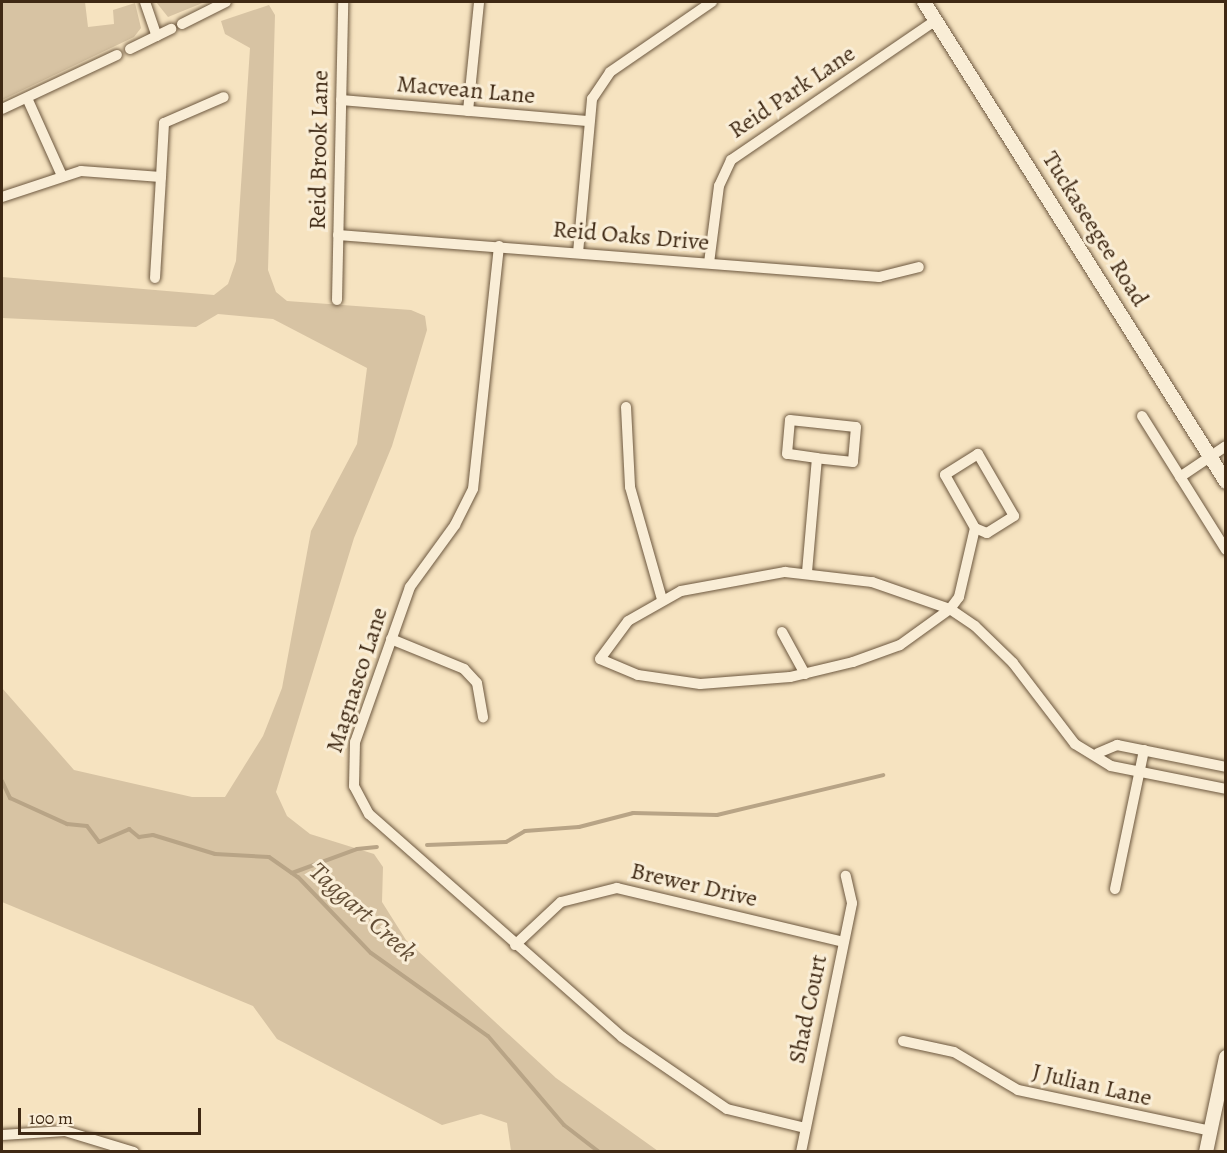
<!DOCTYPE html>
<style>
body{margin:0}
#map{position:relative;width:1227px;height:1153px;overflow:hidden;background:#f6e3c0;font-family:Alegreya,serif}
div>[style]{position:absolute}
.green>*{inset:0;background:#d7c3a3}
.stream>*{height:4px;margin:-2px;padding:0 2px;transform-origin:2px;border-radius:2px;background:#b8a486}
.roads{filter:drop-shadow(0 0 2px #6d583f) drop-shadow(0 0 2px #6d583f)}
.minor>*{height:10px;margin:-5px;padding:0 5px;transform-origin:5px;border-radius:5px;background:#f9edd6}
.tertiary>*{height:14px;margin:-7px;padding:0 7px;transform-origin:7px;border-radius:7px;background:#f9edd6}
span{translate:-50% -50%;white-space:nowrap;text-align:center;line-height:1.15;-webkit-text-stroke:6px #f9edd6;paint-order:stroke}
.street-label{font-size:24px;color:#3f2914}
.water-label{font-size:26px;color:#634e36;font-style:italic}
.frame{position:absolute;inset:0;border:3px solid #3f2914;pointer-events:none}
.scale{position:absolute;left:18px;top:1108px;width:183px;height:27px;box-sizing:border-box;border:3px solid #3f2914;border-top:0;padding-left:8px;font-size:18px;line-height:21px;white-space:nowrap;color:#3f2914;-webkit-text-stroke:4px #f9edd6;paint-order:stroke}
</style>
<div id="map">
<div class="green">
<div style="clip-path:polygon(2px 2px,85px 2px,88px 27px,114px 24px,113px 10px,135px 3px,141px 28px,134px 37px,2px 100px)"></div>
<div style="clip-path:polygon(156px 2px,205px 2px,168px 17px)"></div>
<div style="clip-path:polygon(269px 5px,275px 15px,268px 270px,276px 292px,287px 301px,411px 310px,425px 316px,427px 330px,392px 446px,354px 538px,276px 792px,287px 816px,310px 834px,374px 854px,383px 867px,382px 902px,406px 940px,556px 1078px,658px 1151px,511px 1151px,507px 1123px,481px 1114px,442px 1125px,277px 1039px,253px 1006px,2px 902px,2px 688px,74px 770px,192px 797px,225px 797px,263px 736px,282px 688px,311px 531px,357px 444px,367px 368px,273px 319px,218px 314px,196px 327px,2px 318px,2px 277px,214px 295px,228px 284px,236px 261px,250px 48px,225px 34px,221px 21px)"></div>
</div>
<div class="stream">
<div style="left:2px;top:781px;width:19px;rotate:65deg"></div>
<div style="left:10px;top:798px;width:63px;rotate:24.5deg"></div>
<div style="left:67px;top:824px;width:20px;rotate:6deg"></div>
<div style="left:87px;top:826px;width:20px;rotate:53deg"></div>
<div style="left:99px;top:842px;width:33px;rotate:-23deg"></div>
<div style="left:129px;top:829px;width:13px;rotate:39deg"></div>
<div style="left:139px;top:837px;width:14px;rotate:-8deg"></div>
<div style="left:153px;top:835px;width:65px;rotate:17deg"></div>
<div style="left:215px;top:854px;width:54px;rotate:3.2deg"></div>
<div style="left:269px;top:857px;width:35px;rotate:35deg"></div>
<div style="left:298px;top:877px;width:105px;rotate:46.2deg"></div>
<div style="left:371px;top:953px;width:143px;rotate:35.4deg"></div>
<div style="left:488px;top:1036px;width:117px;rotate:49.5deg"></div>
<div style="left:564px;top:1125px;width:44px;rotate:37.6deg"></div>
<div style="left:427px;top:845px;width:79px;rotate:-2.2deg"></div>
<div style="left:506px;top:842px;width:22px;rotate:-30deg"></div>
<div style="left:525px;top:831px;width:54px;rotate:-4.2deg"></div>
<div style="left:579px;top:827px;width:56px;rotate:-14.5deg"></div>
<div style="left:633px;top:813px;width:84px;rotate:1.4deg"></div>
<div style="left:717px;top:815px;width:171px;rotate:-13.5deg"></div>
<div style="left:292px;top:873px;width:69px;rotate:-20.3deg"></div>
<div style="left:357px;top:849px;width:20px;rotate:-6deg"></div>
</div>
<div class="roads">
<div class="minor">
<div style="left:145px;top:2px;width:36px;rotate:71deg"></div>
<div style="left:182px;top:24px;width:49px;rotate:-26.6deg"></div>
<div style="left:130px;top:49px;width:46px;rotate:-26deg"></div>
<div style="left:27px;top:98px;width:85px;rotate:65.8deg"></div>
<div style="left:341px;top:100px;width:247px;rotate:4.9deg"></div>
<div style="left:2px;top:109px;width:127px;rotate:-25.2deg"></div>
<div style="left:468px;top:111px;width:110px;rotate:-84.2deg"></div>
<div style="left:2px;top:197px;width:83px;rotate:-18.2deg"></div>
<div style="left:81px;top:171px;width:80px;rotate:4.3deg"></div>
<div style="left:161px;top:177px;width:54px;rotate:-86.8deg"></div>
<div style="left:164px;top:123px;width:65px;rotate:-23.4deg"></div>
<div style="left:338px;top:235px;width:543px;rotate:4.44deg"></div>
<div style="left:879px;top:277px;width:41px;rotate:-14deg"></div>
<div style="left:499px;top:246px;width:244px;rotate:96.1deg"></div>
<div style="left:473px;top:489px;width:40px;rotate:116.6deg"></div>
<div style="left:455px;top:525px;width:77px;rotate:126deg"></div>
<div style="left:410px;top:587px;width:164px;rotate:109.5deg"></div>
<div style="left:355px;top:742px;width:44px;rotate:91.3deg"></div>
<div style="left:354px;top:786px;width:32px;rotate:62deg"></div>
<div style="left:369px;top:814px;width:337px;rotate:41.4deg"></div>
<div style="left:622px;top:1037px;width:127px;rotate:34.4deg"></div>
<div style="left:727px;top:1109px;width:80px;rotate:13.7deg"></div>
<div style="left:578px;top:253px;width:155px;rotate:-84.8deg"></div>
<div style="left:592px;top:99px;width:32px;rotate:-56deg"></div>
<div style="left:610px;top:72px;width:124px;rotate:-34.5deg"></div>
<div style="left:709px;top:263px;width:78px;rotate:-82.6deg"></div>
<div style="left:719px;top:186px;width:29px;rotate:-65deg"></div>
<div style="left:731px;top:160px;width:248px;rotate:-34.3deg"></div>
<div style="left:155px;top:278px;width:101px;rotate:-86.6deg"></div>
<div style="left:337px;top:300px;width:298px;rotate:-88.8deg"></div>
<div style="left:626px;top:407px;width:80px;rotate:87.1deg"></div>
<div style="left:630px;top:487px;width:116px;rotate:74.1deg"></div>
<div style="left:1142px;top:416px;width:158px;rotate:57.9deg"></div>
<div style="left:1180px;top:477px;width:55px;rotate:-34deg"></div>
<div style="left:975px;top:528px;width:13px;rotate:23deg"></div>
<div style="left:987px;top:533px;width:32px;rotate:-32deg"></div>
<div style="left:1014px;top:516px;width:72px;rotate:-120.1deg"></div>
<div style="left:978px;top:454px;width:39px;rotate:148deg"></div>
<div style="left:945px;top:475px;width:61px;rotate:60.5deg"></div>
<div style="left:975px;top:528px;width:71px;rotate:103.1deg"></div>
<div style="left:959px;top:597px;width:15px;rotate:127deg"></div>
<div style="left:950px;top:609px;width:62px;rotate:144.2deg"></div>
<div style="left:900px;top:645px;width:50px;rotate:160.1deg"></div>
<div style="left:853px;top:662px;width:65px;rotate:166.6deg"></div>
<div style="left:790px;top:677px;width:90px;rotate:175.6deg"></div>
<div style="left:700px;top:684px;width:63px;rotate:-171.7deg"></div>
<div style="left:638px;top:675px;width:41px;rotate:-157.2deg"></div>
<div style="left:600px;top:659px;width:47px;rotate:-53.6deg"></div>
<div style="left:628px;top:621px;width:61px;rotate:-29.5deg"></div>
<div style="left:681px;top:591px;width:106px;rotate:-10.4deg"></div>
<div style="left:785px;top:572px;width:88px;rotate:6.6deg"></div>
<div style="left:872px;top:582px;width:83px;rotate:19.1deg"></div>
<div style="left:950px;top:609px;width:30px;rotate:34deg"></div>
<div style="left:975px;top:626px;width:53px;rotate:44.2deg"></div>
<div style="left:1013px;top:663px;width:102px;rotate:52.6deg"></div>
<div style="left:1075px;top:744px;width:42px;rotate:31.4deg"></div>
<div style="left:1111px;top:766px;width:117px;rotate:11.3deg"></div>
<div style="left:807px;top:572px;width:114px;rotate:-85deg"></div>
<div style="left:817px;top:458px;width:30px;rotate:-172deg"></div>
<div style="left:787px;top:454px;width:34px;rotate:-85deg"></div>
<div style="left:790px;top:420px;width:66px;rotate:6.1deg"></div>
<div style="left:856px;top:427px;width:35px;rotate:95deg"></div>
<div style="left:853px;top:462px;width:36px;rotate:-174deg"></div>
<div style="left:782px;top:632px;width:48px;rotate:61.3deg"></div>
<div style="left:391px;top:639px;width:79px;rotate:22.3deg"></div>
<div style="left:464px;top:669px;width:19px;rotate:47deg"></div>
<div style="left:477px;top:683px;width:35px;rotate:80deg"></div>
<div style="left:1098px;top:753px;width:21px;rotate:-23deg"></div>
<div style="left:1117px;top:745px;width:111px;rotate:11.4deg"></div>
<div style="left:1115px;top:889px;width:142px;rotate:-78.2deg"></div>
<div style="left:515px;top:945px;width:63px;rotate:-43.1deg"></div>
<div style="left:561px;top:902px;width:58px;rotate:-14deg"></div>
<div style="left:617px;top:888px;width:232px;rotate:13.4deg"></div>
<div style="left:903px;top:1041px;width:52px;rotate:12.2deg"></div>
<div style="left:954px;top:1052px;width:74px;rotate:30.7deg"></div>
<div style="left:1018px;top:1090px;width:197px;rotate:12deg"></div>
<div style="left:2px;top:1135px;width:63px;rotate:-3.6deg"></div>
<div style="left:65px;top:1131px;width:72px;rotate:16.9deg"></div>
<div style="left:801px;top:1152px;width:254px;rotate:-78.4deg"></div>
<div style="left:852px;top:903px;width:28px;rotate:-103deg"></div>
</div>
<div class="tertiary">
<div style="left:924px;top:2px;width:567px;rotate:57.82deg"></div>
<div style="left:1206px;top:1152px;width:97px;rotate:-78.1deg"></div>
</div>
</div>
<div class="street-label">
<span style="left:466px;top:90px;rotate:5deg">Macvean Lane</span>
<span style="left:792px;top:92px;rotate:-34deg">Reid Park Lane</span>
<span style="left:319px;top:150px;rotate:-89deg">Reid Brook Lane</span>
<span style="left:1095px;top:229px;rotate:58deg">Tuckaseegee Road</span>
<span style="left:631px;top:236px;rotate:5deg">Reid Oaks Drive</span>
<span style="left:357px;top:680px;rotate:-72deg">Magnasco Lane</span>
<span style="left:694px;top:885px;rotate:13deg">Brewer Drive</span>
<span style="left:808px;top:1009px;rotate:-78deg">Shad Court</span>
<span style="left:1092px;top:1085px;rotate:13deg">J Julian Lane</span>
</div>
<div class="water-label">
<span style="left:363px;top:912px;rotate:42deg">Taggart Creek</span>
</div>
<div class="frame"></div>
<div class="scale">100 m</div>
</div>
